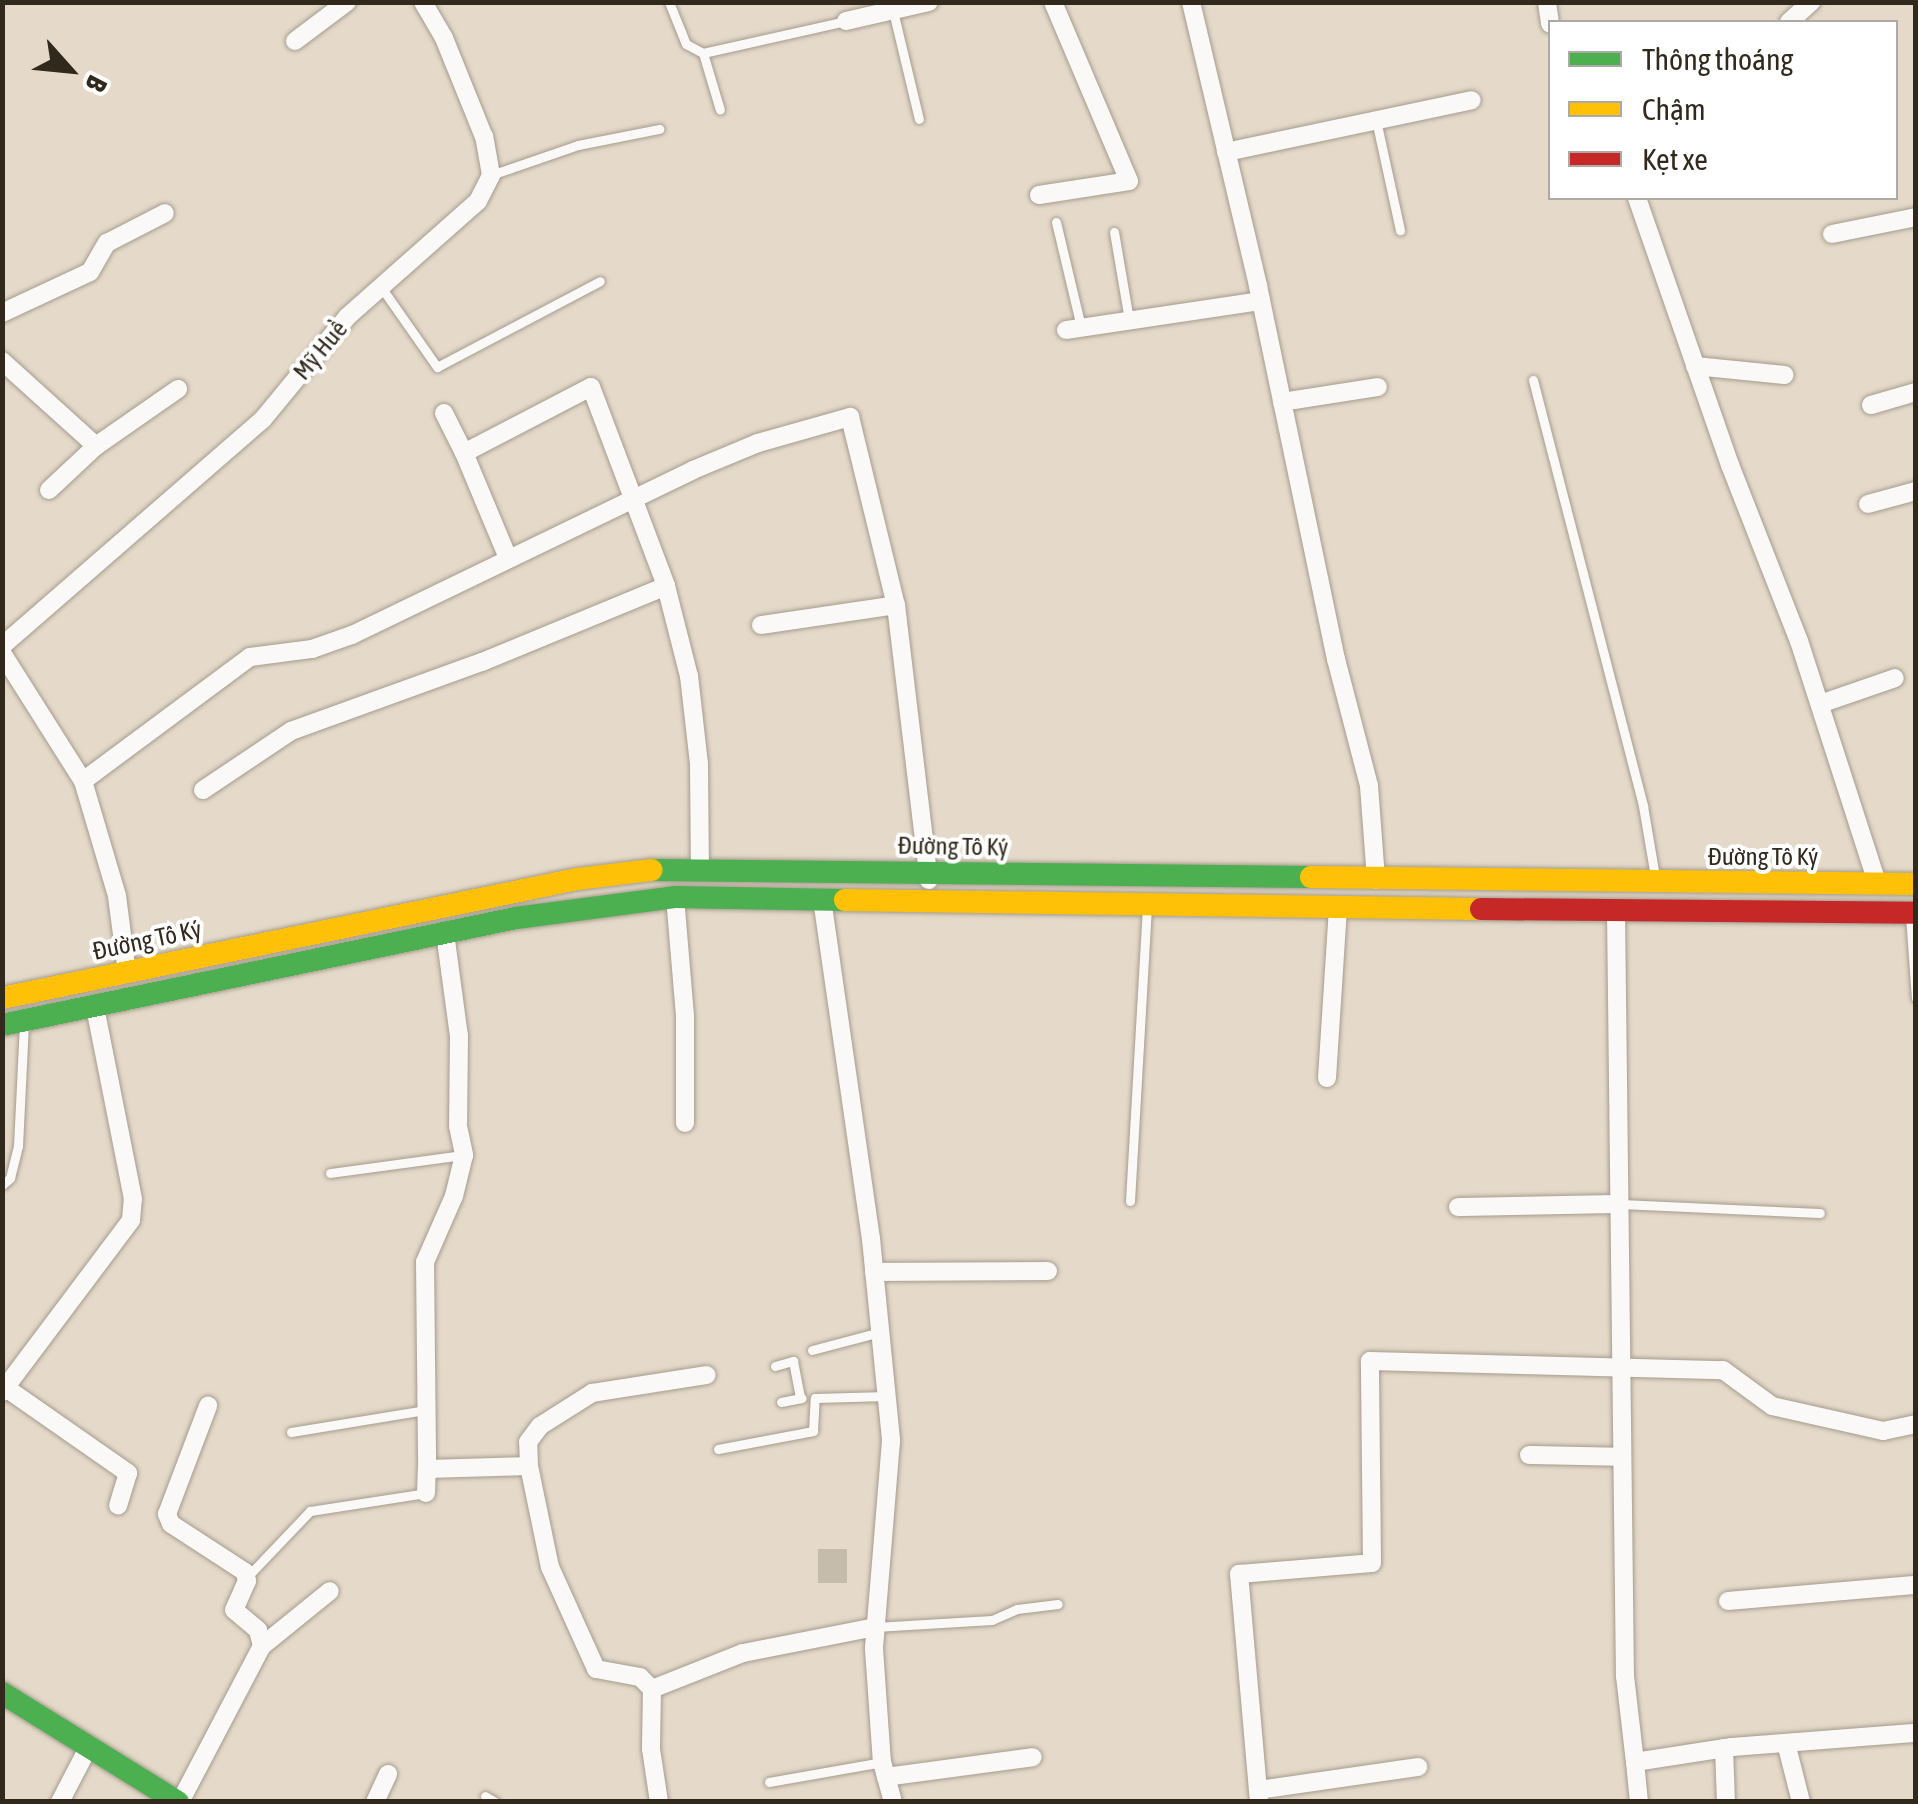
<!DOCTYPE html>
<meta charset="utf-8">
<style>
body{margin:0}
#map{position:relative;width:1918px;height:1804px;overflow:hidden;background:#e5dac9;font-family:"Asap Condensed",sans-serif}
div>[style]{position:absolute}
.building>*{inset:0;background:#c6bcac;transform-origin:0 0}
.roads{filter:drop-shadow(0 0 2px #a59c8f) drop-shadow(0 0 2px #a59c8f)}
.lane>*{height:9px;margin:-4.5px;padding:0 4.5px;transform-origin:4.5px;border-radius:4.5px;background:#fbf9f7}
.street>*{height:18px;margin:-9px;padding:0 9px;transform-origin:9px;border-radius:9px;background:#fbf9f7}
.fast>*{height:22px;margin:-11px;padding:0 11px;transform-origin:11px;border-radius:11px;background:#4caf50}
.slow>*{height:22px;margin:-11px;padding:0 11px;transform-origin:11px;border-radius:11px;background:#ffc107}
.jam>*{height:22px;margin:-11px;padding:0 11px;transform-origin:11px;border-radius:11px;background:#c62828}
span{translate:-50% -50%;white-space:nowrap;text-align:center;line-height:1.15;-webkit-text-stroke:8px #fff;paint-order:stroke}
.street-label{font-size:25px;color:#31291c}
.frame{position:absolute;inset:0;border:5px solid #31291c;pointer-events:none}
.legend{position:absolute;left:1548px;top:20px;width:350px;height:180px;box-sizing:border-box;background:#fff;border:2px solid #ada9a4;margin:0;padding:12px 18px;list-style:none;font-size:30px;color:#31291c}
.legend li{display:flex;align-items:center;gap:20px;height:50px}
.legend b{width:50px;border:2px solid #ada9a4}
.north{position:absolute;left:20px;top:20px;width:100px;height:100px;-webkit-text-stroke:8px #fff;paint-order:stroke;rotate:117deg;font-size:28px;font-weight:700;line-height:40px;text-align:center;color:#31291c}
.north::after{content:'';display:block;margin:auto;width:35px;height:45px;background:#31291c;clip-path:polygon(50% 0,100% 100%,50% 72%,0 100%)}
</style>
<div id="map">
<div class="building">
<div style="left:818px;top:1549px;width:29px;height:34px"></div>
</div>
<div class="roads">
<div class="lane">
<div style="left:669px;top:2px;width:45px;rotate:68deg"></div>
<div style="left:686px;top:44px;width:19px;rotate:28deg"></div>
<div style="left:703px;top:53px;width:147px;rotate:-12.6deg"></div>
<div style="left:893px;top:11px;width:111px;rotate:76.5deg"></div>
<div style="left:703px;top:53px;width:59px;rotate:73.4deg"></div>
<div style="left:1376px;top:120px;width:113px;rotate:77.7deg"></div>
<div style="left:491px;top:175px;width:92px;rotate:-19deg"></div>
<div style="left:578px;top:145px;width:83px;rotate:-11.2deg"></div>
<div style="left:1056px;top:222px;width:108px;rotate:76.6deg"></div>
<div style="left:1114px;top:232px;width:89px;rotate:80.3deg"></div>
<div style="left:381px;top:287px;width:98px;rotate:55deg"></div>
<div style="left:437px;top:367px;width:184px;rotate:-27.8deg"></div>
<div style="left:1533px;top:380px;width:440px;rotate:75.5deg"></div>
<div style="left:1643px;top:806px;width:71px;rotate:80.3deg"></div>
<div style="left:1910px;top:915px;width:83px;rotate:85.9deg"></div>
<div style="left:330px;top:1173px;width:135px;rotate:-7.7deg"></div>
<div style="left:2px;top:1185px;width:11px;rotate:-41deg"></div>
<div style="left:10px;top:1178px;width:33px;rotate:-76deg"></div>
<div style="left:18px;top:1146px;width:123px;rotate:-87.2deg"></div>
<div style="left:1130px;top:1201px;width:292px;rotate:-86.7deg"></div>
<div style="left:1620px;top:1204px;width:200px;rotate:2.6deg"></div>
<div style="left:812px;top:1350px;width:70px;rotate:-14.8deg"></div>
<div style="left:775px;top:1366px;width:19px;rotate:-16deg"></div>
<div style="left:793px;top:1361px;width:38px;rotate:79deg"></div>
<div style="left:781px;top:1402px;width:21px;rotate:-11deg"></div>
<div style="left:291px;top:1432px;width:137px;rotate:-9.3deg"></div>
<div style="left:718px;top:1449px;width:97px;rotate:-10.7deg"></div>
<div style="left:813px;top:1431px;width:33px;rotate:-87deg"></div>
<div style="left:815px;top:1398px;width:72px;rotate:-1.6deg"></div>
<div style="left:248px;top:1576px;width:90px;rotate:-46.4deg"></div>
<div style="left:310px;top:1511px;width:117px;rotate:-8.8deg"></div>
<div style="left:875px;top:1627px;width:117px;rotate:-3.4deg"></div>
<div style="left:992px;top:1620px;width:27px;rotate:-24deg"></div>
<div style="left:1017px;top:1609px;width:41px;rotate:-7deg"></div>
<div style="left:769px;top:1782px;width:115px;rotate:-10deg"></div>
<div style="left:485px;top:1796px;width:12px;rotate:31deg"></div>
</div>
<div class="street">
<div style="left:1191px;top:2px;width:292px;rotate:76.7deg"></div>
<div style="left:1258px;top:286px;width:381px;rotate:78.2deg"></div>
<div style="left:1336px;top:659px;width:131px;rotate:75.4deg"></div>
<div style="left:1369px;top:786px;width:94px;rotate:85.7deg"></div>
<div style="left:1547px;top:2px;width:22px;rotate:82deg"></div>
<div style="left:846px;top:21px;width:85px;rotate:-12.9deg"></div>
<div style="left:1789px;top:22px;width:30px;rotate:-42deg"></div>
<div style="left:295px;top:41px;width:65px;rotate:-36.9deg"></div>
<div style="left:1226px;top:152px;width:251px;rotate:-11.9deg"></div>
<div style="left:1039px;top:195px;width:91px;rotate:-8.8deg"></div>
<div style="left:1129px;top:181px;width:194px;rotate:-113deg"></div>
<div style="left:1637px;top:198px;width:283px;rotate:70.8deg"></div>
<div style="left:1730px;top:465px;width:189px;rotate:68.6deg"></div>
<div style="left:1799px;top:641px;width:254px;rotate:72.1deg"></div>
<div style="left:1832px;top:234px;width:86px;rotate:-11.4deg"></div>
<div style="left:2px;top:313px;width:97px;rotate:-25deg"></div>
<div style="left:90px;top:272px;width:34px;rotate:-60deg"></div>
<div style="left:107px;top:243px;width:65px;rotate:-27.3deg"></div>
<div style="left:1066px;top:330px;width:197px;rotate:-8.5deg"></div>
<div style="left:2px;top:361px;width:127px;rotate:42.1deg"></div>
<div style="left:96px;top:446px;width:100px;rotate:-34.8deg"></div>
<div style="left:1695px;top:366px;width:90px;rotate:5.7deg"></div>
<div style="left:1282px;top:402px;width:97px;rotate:-8.9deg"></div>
<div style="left:1871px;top:405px;width:47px;rotate:-16.1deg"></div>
<div style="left:444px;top:413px;width:45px;rotate:63.4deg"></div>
<div style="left:49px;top:490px;width:64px;rotate:-43.1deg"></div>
<div style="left:1868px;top:504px;width:50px;rotate:-15.2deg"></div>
<div style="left:508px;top:558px;width:114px;rotate:-112.7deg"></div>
<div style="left:464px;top:453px;width:143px;rotate:-27.5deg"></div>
<div style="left:591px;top:387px;width:213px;rotate:69.3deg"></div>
<div style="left:666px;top:586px;width:93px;rotate:75.7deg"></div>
<div style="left:689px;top:676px;width:89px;rotate:83.5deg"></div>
<div style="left:699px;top:764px;width:106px;rotate:89.5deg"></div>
<div style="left:761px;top:625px;width:136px;rotate:-8.4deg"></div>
<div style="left:2px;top:646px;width:346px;rotate:-41deg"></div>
<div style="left:263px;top:419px;width:132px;rotate:-50.5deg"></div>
<div style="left:347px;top:317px;width:175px;rotate:-41.5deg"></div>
<div style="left:478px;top:201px;width:29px;rotate:-63deg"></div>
<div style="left:491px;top:175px;width:39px;rotate:-100deg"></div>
<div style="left:484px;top:137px;width:107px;rotate:-112deg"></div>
<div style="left:444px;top:38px;width:42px;rotate:-120.3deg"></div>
<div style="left:2px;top:653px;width:151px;rotate:57.7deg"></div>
<div style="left:83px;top:781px;width:120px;rotate:73.5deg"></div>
<div style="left:117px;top:896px;width:78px;rotate:82.6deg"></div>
<div style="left:1820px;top:704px;width:79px;rotate:-19.1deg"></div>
<div style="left:83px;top:781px;width:208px;rotate:-36.6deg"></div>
<div style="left:250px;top:657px;width:63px;rotate:-7.4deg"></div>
<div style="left:312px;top:649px;width:42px;rotate:-19.3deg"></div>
<div style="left:352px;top:635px;width:379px;rotate:-25.8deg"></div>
<div style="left:693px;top:470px;width:70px;rotate:-22.6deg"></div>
<div style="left:758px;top:443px;width:96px;rotate:-15.8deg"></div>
<div style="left:850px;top:417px;width:194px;rotate:76.3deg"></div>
<div style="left:896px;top:605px;width:277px;rotate:83.2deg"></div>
<div style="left:203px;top:790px;width:106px;rotate:-33.8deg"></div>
<div style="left:291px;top:731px;width:203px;rotate:-19.9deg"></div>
<div style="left:482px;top:662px;width:199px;rotate:-22.4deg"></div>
<div style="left:675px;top:897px;width:119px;rotate:85.2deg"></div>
<div style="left:685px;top:1016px;width:107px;rotate:90deg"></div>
<div style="left:822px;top:899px;width:344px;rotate:81.8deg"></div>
<div style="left:871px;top:1239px;width:203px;rotate:84.3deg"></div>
<div style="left:891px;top:1441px;width:209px;rotate:94.7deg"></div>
<div style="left:874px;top:1649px;width:113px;rotate:86deg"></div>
<div style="left:882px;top:1762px;width:41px;rotate:74.6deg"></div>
<div style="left:1616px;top:911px;width:765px;rotate:89.33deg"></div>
<div style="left:1625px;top:1676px;width:87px;rotate:83.4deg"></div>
<div style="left:445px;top:933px;width:104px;rotate:82.3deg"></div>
<div style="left:459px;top:1036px;width:90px;rotate:90.6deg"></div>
<div style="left:458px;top:1126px;width:30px;rotate:78deg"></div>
<div style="left:464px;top:1155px;width:42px;rotate:103.7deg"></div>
<div style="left:454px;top:1196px;width:72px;rotate:113.7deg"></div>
<div style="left:425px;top:1262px;width:207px;rotate:89.4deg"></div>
<div style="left:427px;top:1469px;width:102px;rotate:-1.7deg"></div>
<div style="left:529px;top:1466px;width:103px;rotate:78.3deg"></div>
<div style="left:550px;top:1567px;width:112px;rotate:65.7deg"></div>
<div style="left:596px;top:1669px;width:45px;rotate:10.3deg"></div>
<div style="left:640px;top:1677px;width:17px;rotate:45deg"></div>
<div style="left:1327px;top:1078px;width:170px;rotate:-86.3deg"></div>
<div style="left:1458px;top:1207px;width:160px;rotate:-1.1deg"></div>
<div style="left:874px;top:1272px;width:174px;rotate:-0.3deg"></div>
<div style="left:6px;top:1388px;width:149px;rotate:34.9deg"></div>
<div style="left:128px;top:1473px;width:34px;rotate:107deg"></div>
<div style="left:2px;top:1392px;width:215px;rotate:-53.1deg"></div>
<div style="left:131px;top:1220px;width:21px;rotate:-85deg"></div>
<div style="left:133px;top:1199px;width:196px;rotate:-101.2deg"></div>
<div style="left:1529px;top:1455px;width:92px;rotate:1.2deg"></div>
<div style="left:529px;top:1466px;width:24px;rotate:-92deg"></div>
<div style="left:528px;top:1442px;width:20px;rotate:-53deg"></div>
<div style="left:540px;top:1426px;width:62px;rotate:-32.4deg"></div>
<div style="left:592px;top:1393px;width:116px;rotate:-8.9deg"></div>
<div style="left:426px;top:1493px;width:24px;rotate:-88deg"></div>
<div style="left:1728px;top:1601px;width:189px;rotate:-4.9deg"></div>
<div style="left:262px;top:1646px;width:87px;rotate:-39deg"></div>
<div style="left:652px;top:1689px;width:98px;rotate:-21.6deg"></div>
<div style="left:743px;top:1653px;width:135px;rotate:-11.1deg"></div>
<div style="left:652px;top:1689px;width:60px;rotate:91deg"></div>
<div style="left:651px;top:1749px;width:54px;rotate:81.4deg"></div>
<div style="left:1786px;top:1743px;width:61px;rotate:75.7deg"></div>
<div style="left:1724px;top:1748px;width:54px;rotate:87.9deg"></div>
<div style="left:886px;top:1777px;width:148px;rotate:-7.7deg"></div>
<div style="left:1258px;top:1790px;width:162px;rotate:-8.2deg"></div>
<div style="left:60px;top:1802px;width:63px;rotate:-62.6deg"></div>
<div style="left:180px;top:1802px;width:176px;rotate:-62.3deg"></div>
<div style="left:262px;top:1646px;width:16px;rotate:-104deg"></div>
<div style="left:258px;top:1630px;width:31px;rotate:-140deg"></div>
<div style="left:234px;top:1610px;width:32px;rotate:-66deg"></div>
<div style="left:247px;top:1581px;width:9px;rotate:-103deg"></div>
<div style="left:245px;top:1572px;width:88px;rotate:-147deg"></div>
<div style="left:171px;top:1524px;width:11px;rotate:-112deg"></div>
<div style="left:167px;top:1514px;width:116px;rotate:-69.2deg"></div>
<div style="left:375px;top:1802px;width:31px;rotate:-65deg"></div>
<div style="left:1259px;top:1802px;width:229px;rotate:-95deg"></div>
<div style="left:1239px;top:1574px;width:133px;rotate:-4.7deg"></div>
<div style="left:1372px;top:1563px;width:202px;rotate:-90.6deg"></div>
<div style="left:1370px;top:1361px;width:353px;rotate:1.5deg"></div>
<div style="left:1723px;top:1370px;width:61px;rotate:36.3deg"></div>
<div style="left:1772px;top:1406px;width:114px;rotate:12.7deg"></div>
<div style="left:1883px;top:1431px;width:34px;rotate:-12deg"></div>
<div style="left:1639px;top:1802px;width:40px;rotate:-95.7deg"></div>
<div style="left:1635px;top:1762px;width:98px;rotate:-8.8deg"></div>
<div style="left:1732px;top:1747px;width:185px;rotate:-4.4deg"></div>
</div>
<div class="fast">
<div style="left:651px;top:870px;width:660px;rotate:0.61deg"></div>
<div style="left:2px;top:1025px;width:525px;rotate:-11.76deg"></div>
<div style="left:516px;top:918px;width:160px;rotate:-7.5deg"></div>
<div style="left:675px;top:897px;width:170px;rotate:1deg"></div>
<div style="left:2px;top:1693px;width:207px;rotate:31.8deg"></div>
</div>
<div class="slow">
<div style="left:1311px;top:877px;width:605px;rotate:0.66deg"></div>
<div style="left:845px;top:900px;width:636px;rotate:0.81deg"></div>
<div style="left:2px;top:998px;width:587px;rotate:-11.69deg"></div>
<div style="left:577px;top:879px;width:75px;rotate:-6.9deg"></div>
</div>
<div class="jam">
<div style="left:1481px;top:909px;width:435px;rotate:0.5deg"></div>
</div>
</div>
<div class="street-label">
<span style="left:320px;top:350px;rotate:-50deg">Mỹ Huề</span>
<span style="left:953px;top:846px;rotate:1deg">Đường Tô Ký</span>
<span style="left:1763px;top:856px">Đường Tô Ký</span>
<span style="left:147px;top:940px;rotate:-12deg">Đường Tô Ký</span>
</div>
<div class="frame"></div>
<ul class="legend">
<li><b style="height:12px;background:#4caf50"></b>Thông thoáng</li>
<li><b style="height:12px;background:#ffc107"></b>Chậm</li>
<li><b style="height:12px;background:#c62828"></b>Kẹt xe</li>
</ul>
<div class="north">B</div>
</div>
